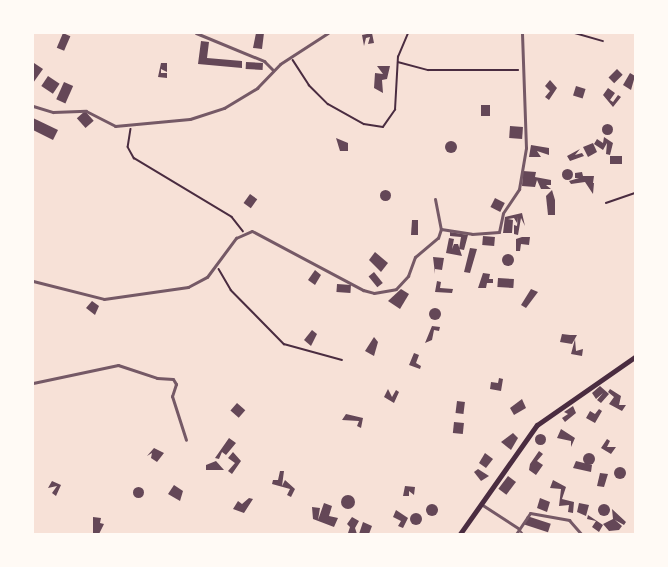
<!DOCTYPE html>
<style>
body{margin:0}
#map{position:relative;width:668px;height:567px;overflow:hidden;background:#f7e1d7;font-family:Mulish,sans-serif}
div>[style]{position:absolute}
.building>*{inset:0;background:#644757;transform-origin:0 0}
.round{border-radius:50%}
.path>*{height:1.5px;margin:-0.75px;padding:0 0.75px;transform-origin:0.75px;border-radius:0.75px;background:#4a2c40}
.service>*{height:1.5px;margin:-0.75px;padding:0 0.75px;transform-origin:0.75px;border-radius:0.75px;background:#755966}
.minor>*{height:3px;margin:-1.5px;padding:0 1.5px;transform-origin:1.5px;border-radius:1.5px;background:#755966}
.secondary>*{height:4.5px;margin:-2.25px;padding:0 2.25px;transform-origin:2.25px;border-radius:2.25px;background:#4a2c40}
span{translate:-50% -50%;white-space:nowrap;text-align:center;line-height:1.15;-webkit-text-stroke:4.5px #fffaf5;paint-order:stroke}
.frame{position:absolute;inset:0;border:34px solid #fffaf5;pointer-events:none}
</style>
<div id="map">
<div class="building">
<div style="left:63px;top:33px;width:8px;height:16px;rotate:23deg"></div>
<div style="clip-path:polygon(256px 33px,264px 33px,262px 49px,253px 48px)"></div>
<div style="clip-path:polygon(372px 33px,374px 43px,368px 44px,370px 37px,366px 38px,364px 46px,362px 35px)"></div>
<div style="clip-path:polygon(201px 41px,209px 42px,207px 58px,242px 61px,242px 68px,198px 64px)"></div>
<div style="left:246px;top:62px;width:17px;height:7px;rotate:3deg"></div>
<div style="clip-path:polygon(34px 63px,43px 69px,33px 83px,33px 65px)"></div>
<div style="clip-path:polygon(161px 63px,167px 63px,167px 72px,161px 69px,161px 73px,167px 73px,167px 78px,158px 77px)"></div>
<div style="clip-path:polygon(377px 66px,390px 66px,387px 79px,382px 80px,383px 93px,374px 88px,375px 73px,383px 74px)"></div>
<div style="left:617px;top:69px;width:8px;height:12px;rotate:45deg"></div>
<div style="clip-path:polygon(630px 73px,635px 76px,631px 90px,623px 85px)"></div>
<div style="left:48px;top:76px;width:14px;height:12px;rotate:34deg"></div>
<div style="clip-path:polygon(550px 80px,557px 88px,549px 100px,545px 97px,550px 91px,545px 86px)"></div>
<div style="left:64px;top:82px;width:10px;height:19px;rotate:24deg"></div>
<div style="left:576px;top:86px;width:10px;height:10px;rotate:17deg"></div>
<div style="clip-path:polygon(608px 88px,615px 93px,610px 100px,613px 102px,618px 95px,621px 97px,613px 107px,603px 95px)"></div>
<div style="left:481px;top:105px;width:9px;height:11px"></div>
<div style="left:85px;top:111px;width:13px;height:11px;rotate:48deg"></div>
<div style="clip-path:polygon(33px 118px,58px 130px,53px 140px,33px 130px)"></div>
<div class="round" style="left:601.5px;top:123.5px;width:11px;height:11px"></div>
<div style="left:510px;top:126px;width:13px;height:12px;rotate:4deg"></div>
<div style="clip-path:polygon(604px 137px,613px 143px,610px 155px,606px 154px,607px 143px,603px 150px,594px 144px,597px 139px,603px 143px)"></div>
<div style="clip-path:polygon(336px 138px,348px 143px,348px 151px,340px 151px)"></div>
<div class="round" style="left:445px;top:141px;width:12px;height:12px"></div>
<div style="clip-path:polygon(593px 143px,597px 152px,588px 157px,583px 147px)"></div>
<div style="clip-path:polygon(531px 145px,549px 148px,549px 155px,537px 151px,541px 157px,529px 157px)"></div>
<div style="clip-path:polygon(580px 149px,575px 155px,582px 153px,584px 156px,570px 161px,567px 156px)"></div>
<div style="left:622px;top:156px;width:8px;height:12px;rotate:90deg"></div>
<div class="round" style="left:561.5px;top:168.5px;width:11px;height:11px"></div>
<div style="clip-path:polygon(523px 171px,536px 172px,535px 177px,551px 180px,551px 185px,546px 185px,551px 189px,541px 189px,537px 180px,535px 187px,522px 186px)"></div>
<div style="clip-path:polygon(582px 172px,583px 176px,594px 176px,593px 183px,587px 182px,593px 183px,594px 183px,593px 194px,585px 182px,571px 184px,569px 181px,579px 178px,575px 178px,575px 173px)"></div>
<div class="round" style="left:379.5px;top:189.5px;width:11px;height:11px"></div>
<div style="clip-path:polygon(552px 190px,555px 200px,555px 215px,548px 215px,546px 196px)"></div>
<div style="left:250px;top:194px;width:9px;height:11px;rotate:36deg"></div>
<div style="left:495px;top:198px;width:11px;height:10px;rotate:27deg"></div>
<div style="clip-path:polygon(522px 213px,525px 226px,521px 218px,518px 235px,514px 234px,514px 225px,517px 226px,518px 217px,517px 223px,514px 218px,508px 219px,513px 220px,512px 233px,503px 233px,505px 217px)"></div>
<div style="clip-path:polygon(412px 220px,418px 220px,418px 235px,411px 235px)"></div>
<div style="clip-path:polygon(450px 232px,468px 235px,464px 250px,459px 249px,461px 237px,450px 236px)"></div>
<div style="left:483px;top:236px;width:12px;height:9px;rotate:5deg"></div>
<div style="clip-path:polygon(522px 237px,530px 237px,529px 245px,521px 244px,520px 251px,516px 251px,516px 239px)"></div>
<div style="clip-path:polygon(449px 238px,454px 239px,452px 249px,454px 244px,458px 244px,462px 256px,446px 253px)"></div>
<div style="clip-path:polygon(470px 248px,477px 249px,470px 273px,464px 272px)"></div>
<div style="clip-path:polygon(375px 252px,388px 263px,381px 272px,369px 260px)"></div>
<div class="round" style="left:502px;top:254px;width:12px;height:12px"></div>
<div style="clip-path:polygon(433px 257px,444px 258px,442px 270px,435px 269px,435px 274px)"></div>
<div style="clip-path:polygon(315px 270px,321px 275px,315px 285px,308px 280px)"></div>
<div style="left:374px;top:272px;width:14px;height:7px;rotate:51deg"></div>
<div style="clip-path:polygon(483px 273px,490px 274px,489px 279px,493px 279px,493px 283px,487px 283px,486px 288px,478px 288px)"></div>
<div style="left:498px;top:278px;width:16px;height:9px;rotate:4deg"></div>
<div style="clip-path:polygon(437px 281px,441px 282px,440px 288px,453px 289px,452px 293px,435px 292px)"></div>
<div style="left:337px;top:284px;width:14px;height:8px;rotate:4deg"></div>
<div style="clip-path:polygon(401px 289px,409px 294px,400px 309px,388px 301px)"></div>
<div style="clip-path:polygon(531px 289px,538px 292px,526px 308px,521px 305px)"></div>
<div style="clip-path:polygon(92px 301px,99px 306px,95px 315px,86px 308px)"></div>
<div class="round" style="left:429px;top:308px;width:12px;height:12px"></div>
<div style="clip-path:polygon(432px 326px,440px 327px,439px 331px,434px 330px,432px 340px,425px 343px)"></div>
<div style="clip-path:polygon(312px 330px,317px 334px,311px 346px,304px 340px)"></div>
<div style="clip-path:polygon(562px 334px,570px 335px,577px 335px,572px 344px,560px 342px)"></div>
<div style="clip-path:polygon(374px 337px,378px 342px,374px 356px,365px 351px)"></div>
<div style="clip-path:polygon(575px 339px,576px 351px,583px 349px,582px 356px,571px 354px)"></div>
<div style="clip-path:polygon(414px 353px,419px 355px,416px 363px,421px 366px,420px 369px,409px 365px)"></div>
<div style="clip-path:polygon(499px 378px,503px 379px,501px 391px,490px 389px,491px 382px,498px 383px)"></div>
<div style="clip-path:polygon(600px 386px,609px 394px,601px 403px,597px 400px,603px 393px,596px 399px,592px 393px)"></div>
<div style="clip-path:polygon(388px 389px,392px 397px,396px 390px,399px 392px,394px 403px,384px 397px)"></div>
<div style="clip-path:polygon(610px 389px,621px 396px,619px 405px,626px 405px,622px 411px,609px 404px,614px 397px,608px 392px)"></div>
<div style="clip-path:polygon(522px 399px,526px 408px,514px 415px,510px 408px)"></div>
<div style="left:457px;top:401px;width:8px;height:12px;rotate:7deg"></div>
<div style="left:237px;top:403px;width:11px;height:10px;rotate:41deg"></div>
<div style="clip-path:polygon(573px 406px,576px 413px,565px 422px,562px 418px,568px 414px,564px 412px)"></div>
<div style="clip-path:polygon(599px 409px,602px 411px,595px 423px,586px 418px,590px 411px,595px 414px)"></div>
<div style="clip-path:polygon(346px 414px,363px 418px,361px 428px,357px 426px,359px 421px,342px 420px)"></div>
<div style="left:454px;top:422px;width:10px;height:11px;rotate:6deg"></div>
<div style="clip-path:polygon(561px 429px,575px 438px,571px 447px,571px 441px,557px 438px)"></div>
<div style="clip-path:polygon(513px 433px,518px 438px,511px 450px,501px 442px)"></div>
<div class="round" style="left:534.5px;top:433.5px;width:11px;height:11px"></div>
<div style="clip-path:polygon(229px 438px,236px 443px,226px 455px,222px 452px,219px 459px,215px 458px)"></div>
<div style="clip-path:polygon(607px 439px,610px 441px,607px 447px,616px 447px,611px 454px,601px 448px)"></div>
<div style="clip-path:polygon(154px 448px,164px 453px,157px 462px,151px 458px,152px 453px,147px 456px)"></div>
<div style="clip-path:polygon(539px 451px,543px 454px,537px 461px,543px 465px,536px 475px,529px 470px,530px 464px)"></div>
<div style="clip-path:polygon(233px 452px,241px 461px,232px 474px,228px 471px,235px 463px,228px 458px)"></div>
<div class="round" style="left:583px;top:453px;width:12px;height:12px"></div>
<div style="clip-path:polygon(485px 453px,493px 459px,486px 468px,479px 463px)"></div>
<div style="clip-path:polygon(216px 461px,224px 470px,206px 470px,206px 465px)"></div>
<div style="clip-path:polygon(576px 461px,592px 465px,591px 472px,573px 468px)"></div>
<div class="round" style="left:614px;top:467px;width:12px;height:12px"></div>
<div style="clip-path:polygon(478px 469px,489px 476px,481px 481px,474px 472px)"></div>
<div style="clip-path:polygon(280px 471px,284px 471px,282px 486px,285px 480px,295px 489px,291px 497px,287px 495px,290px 489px,272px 484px,273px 480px,278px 480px)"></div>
<div style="clip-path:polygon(600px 473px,608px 474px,604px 487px,597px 486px)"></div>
<div style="left:508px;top:476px;width:10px;height:16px;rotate:37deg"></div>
<div style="clip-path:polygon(553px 480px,566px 487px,562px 499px,574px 502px,573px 513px,568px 512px,569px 505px,559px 506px,561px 489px,550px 488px)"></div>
<div style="clip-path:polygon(52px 481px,61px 485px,56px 496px,52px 493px,57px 486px,48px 488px)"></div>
<div style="clip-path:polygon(174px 485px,183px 491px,180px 501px,168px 494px)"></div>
<div style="clip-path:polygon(405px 486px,415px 487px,414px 495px,409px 491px,409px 496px,403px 496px)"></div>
<div class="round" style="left:132.5px;top:486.5px;width:11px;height:11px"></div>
<div class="round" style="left:341px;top:495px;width:14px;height:14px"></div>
<div style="clip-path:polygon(249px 498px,253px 499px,244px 513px,233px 509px,238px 501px,242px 504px)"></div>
<div style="clip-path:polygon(540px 498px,550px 502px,547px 512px,537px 508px)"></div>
<div style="clip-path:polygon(324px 503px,332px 506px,329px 516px,338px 518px,334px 527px,313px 519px,312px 507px,320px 508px,318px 520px)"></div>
<div style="clip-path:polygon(579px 503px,589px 505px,586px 516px,577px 512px)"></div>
<div class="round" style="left:426px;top:504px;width:12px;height:12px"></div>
<div class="round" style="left:598px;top:504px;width:12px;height:12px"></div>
<div style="clip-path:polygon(612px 509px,626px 522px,624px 525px,615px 520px,622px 526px,619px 530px,609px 531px,603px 524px,613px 519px)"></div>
<div style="clip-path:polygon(396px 510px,408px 518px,403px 528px,398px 526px,401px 521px,393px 517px)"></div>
<div class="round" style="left:410px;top:513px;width:12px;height:12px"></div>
<div style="clip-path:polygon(588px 515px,603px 525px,599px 532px,592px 527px,596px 521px,587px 519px)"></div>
<div style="left:527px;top:516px;width:25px;height:9px;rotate:18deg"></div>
<div style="clip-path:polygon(93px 517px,101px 518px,100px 523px,104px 524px,99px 534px,93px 534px)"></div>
<div style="clip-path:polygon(352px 517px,359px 521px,355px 528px,357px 534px,348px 533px,350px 527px,347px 524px)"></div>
<div style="clip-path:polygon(363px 522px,372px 526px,369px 534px,359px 534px)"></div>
</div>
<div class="path">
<div style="left:575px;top:33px;width:29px;rotate:16deg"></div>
<div style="left:293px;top:60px;width:30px;rotate:57deg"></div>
<div style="left:309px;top:85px;width:27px;rotate:45deg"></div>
<div style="left:328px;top:104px;width:41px;rotate:29.1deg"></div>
<div style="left:364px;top:124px;width:19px;rotate:9deg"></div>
<div style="left:383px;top:127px;width:21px;rotate:-55deg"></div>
<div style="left:395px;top:110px;width:53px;rotate:-86.8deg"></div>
<div style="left:398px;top:57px;width:26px;rotate:-67deg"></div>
<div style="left:398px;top:62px;width:31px;rotate:15deg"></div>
<div style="left:428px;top:70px;width:90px"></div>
<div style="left:131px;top:129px;width:18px;rotate:99deg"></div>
<div style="left:128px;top:147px;width:13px;rotate:61deg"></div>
<div style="left:134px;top:158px;width:114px;rotate:31deg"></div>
<div style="left:232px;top:217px;width:18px;rotate:52deg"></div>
<div style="left:606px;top:203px;width:31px;rotate:-19deg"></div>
<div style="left:219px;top:269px;width:24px;rotate:60deg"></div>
<div style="left:231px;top:290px;width:76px;rotate:45.5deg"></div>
<div style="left:284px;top:344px;width:60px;rotate:15.4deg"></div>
</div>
<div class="service">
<div style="left:519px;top:529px;width:6px;rotate:51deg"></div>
</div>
<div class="minor">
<div style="left:196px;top:33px;width:74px;rotate:22.4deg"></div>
<div style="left:264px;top:61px;width:13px;rotate:45deg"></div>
<div style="left:33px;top:106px;width:21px;rotate:17deg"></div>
<div style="left:53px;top:112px;width:33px;rotate:-2deg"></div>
<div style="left:86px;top:111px;width:33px;rotate:27deg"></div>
<div style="left:115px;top:126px;width:75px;rotate:-5.3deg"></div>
<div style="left:190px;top:119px;width:36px;rotate:-18deg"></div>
<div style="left:224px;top:108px;width:39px;rotate:-31deg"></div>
<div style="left:257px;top:88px;width:33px;rotate:-46deg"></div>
<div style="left:280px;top:64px;width:57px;rotate:-32.9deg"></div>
<div style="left:435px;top:199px;width:31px;rotate:79deg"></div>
<div style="left:33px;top:281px;width:73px;rotate:14.2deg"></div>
<div style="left:104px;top:299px;width:85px;rotate:-8.1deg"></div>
<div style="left:188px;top:287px;width:21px;rotate:-28deg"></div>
<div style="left:207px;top:277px;width:49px;rotate:-53.4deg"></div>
<div style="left:236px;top:238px;width:17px;rotate:-24deg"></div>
<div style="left:252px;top:231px;width:126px;rotate:28deg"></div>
<div style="left:363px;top:290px;width:11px;rotate:15deg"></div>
<div style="left:374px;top:293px;width:22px;rotate:-10deg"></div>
<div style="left:396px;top:289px;width:18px;rotate:-47deg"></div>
<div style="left:408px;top:276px;width:20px;rotate:-70deg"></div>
<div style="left:415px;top:257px;width:30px;rotate:-40deg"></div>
<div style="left:438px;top:238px;width:9px;rotate:-72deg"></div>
<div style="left:441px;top:229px;width:31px;rotate:9deg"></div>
<div style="left:472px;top:234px;width:27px;rotate:-4deg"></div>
<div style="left:499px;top:232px;width:19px;rotate:-78deg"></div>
<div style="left:503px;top:213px;width:29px;rotate:-56deg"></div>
<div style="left:519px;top:189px;width:42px;rotate:-80.3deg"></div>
<div style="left:526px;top:148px;width:115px;rotate:-92deg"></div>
<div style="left:33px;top:383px;width:87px;rotate:-12deg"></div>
<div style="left:118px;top:365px;width:41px;rotate:18.4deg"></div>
<div style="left:157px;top:378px;width:16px;rotate:4deg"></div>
<div style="left:173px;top:379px;width:6px;rotate:59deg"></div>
<div style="left:176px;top:384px;width:13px;rotate:108deg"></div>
<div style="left:172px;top:396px;width:46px;rotate:72.3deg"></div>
<div style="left:481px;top:504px;width:44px;rotate:33deg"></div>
<div style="left:516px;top:534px;width:25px;rotate:-56deg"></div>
<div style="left:530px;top:513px;width:40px;rotate:10deg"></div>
<div style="left:569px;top:520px;width:18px;rotate:49deg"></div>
</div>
<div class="secondary">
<div style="left:460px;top:534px;width:133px;rotate:-54.8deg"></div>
<div style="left:537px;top:425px;width:119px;rotate:-34.8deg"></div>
</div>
<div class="frame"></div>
</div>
